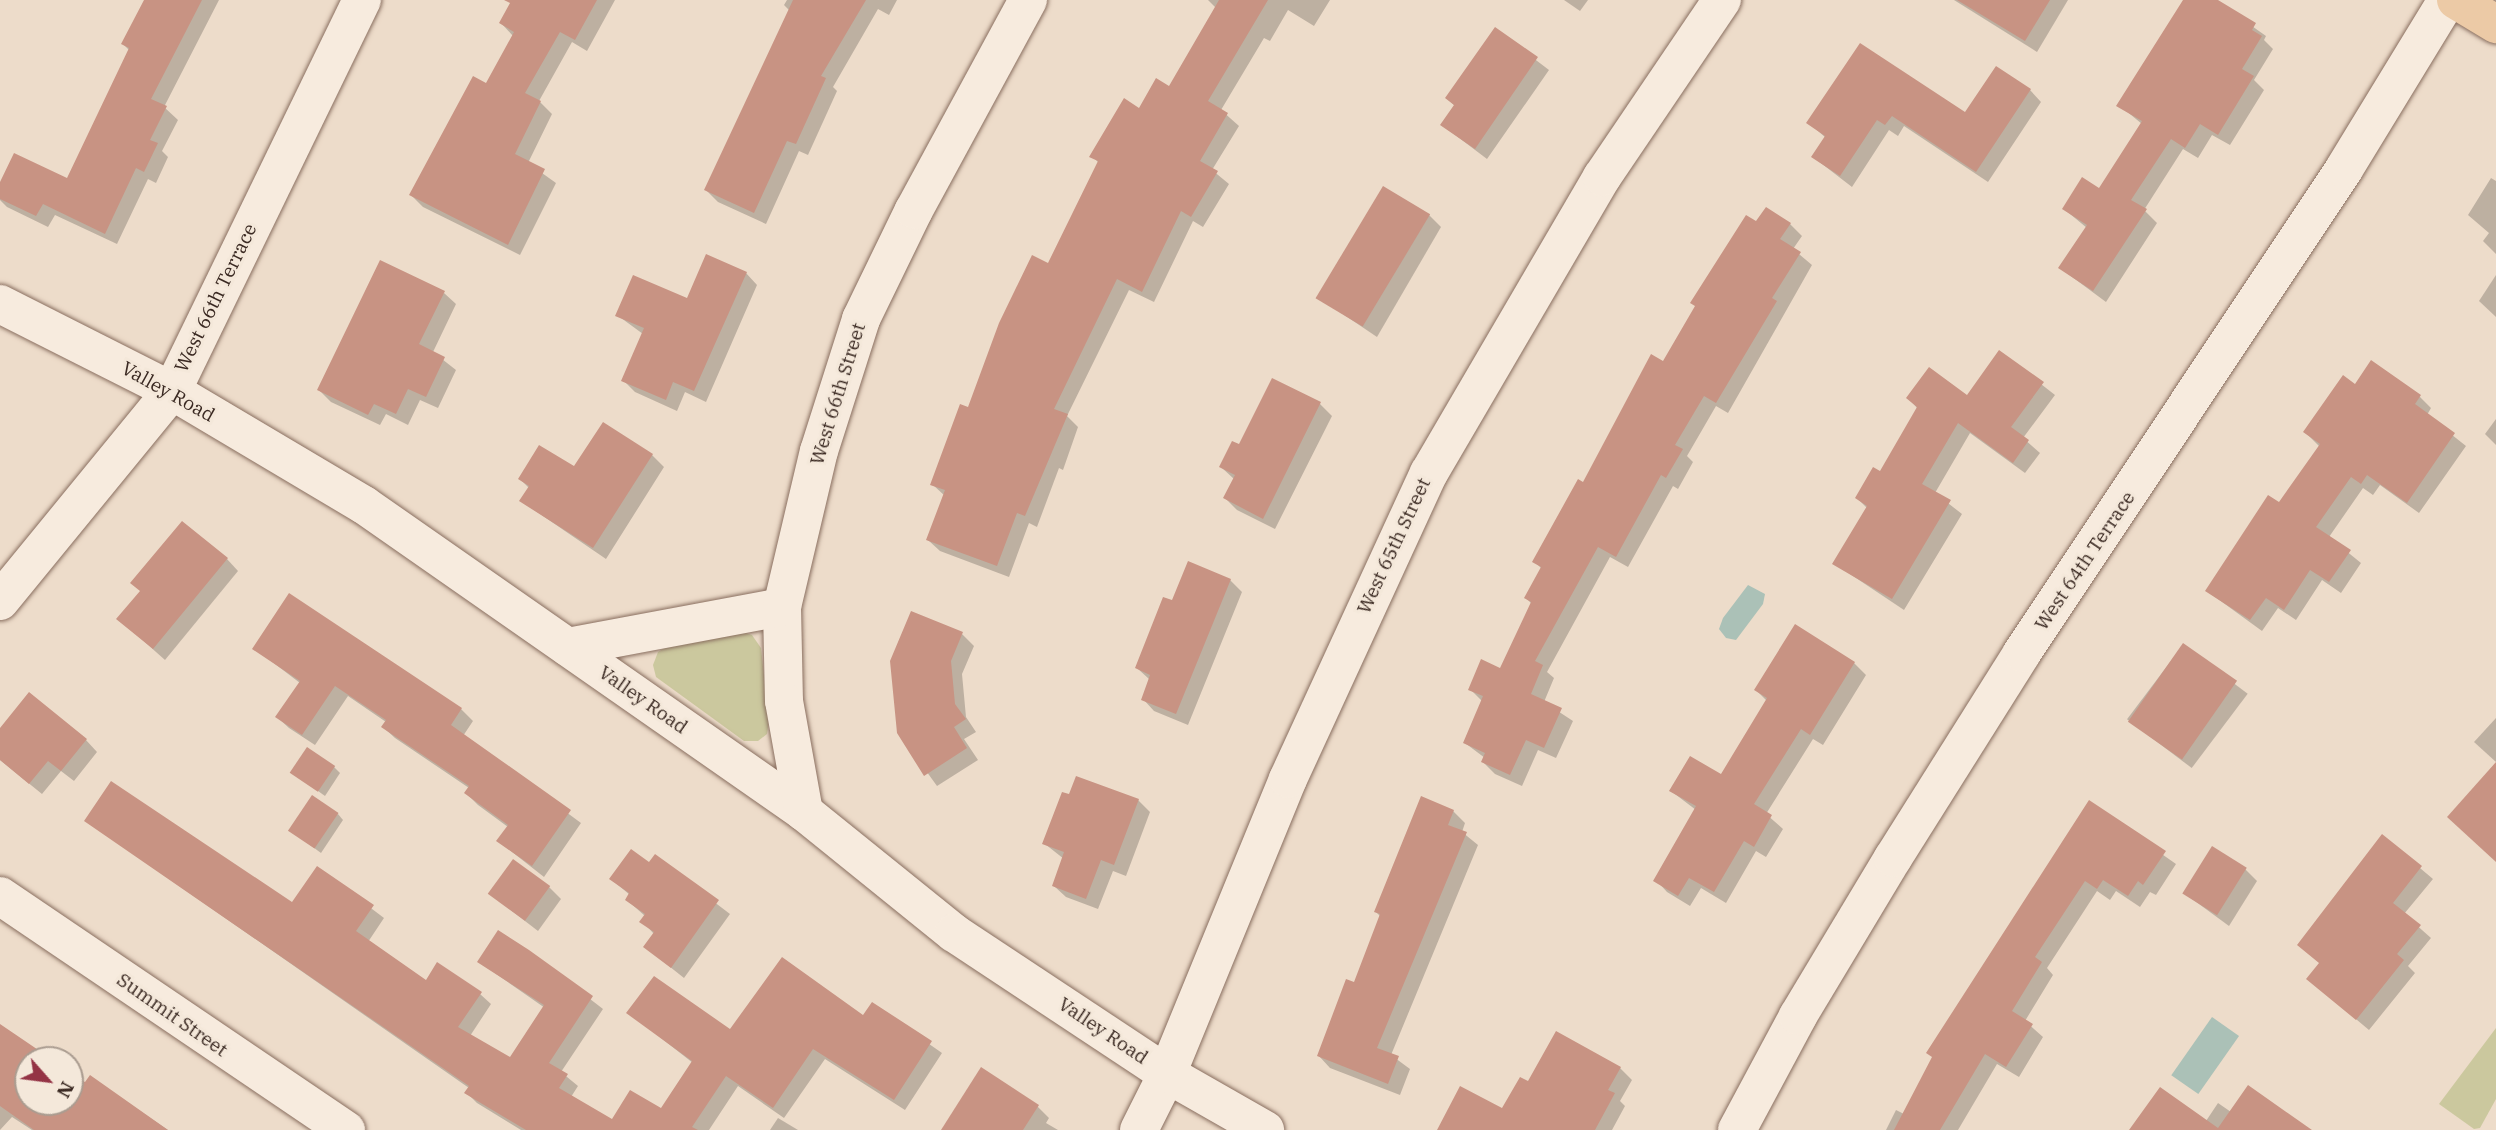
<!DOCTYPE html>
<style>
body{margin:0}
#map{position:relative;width:2496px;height:1130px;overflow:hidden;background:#eddcca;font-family:"IBM Plex Serif",serif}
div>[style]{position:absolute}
.green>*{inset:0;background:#cbc89e}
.water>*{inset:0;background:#abc1b7;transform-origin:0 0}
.shadow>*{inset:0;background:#0003;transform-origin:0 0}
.building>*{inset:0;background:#c89383;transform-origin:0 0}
.roads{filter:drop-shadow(0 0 2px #896e5f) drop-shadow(0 0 2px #896e5f)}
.minor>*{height:38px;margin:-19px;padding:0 19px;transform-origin:19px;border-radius:19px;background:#f7ebde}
.major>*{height:38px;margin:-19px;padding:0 19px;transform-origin:19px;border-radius:19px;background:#eccaa6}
span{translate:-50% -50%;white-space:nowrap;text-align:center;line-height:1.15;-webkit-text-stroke:6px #f4e8da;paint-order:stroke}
.street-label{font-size:19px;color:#3a2922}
.north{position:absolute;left:14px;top:1046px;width:70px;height:70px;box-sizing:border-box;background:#f4e8da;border:2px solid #aa9c90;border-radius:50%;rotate:118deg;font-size:19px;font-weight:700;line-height:28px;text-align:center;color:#3a2922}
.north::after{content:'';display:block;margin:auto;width:24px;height:32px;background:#943345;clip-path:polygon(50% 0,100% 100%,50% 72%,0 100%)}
</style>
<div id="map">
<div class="green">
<div style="clip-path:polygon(740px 631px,752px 635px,761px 648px,769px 721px,767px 734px,758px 741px,744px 741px,656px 677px,653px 665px,658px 652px,666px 647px)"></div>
<div style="clip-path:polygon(2496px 1028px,2496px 1099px,2480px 1128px,2474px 1129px,2439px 1104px)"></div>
</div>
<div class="water">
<div style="clip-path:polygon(1748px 585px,1765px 594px,1763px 604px,1736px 640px,1726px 638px,1719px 629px,1723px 618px)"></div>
<div style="left:2212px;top:1017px;width:33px;height:71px;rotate:35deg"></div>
</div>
<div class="shadow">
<div style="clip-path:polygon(145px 0,219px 0,164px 107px,178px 120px,162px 151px,168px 157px,156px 183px,148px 179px,117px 244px,55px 215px,48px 227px,7px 207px,0 200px,0 186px,67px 180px,130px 51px,123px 44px)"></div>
<div style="clip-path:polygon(514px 0,615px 0,587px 51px,572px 42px,539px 101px,552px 114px,528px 163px,556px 183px,520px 255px,423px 207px,411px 195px,487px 85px,513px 36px,501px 23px)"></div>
<div style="clip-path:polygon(787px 0,897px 0,889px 15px,878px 9px,833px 87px,837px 91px,808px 155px,799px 151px,766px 224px,718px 202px,706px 190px,790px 11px,784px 5px)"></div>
<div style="clip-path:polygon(1208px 0,1330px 0,1314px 26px,1288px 10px,1270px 41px,1264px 38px,1221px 110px,1239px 126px,1212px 170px,1229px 184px,1203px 227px,1193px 221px,1154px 302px,1129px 290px,1067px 416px,1078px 427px,1063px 470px,1059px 468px,1037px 527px,1029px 523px,1009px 577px,940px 551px,928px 540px,945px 496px,932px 484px,1049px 265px,1099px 163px,1092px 156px,1169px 88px,1216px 8px)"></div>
<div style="clip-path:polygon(1564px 0,1588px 0,1580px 11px)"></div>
<div style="clip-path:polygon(1954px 0,2068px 0,2037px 52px)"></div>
<div style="clip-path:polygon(2184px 0,2215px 0,2266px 36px,2264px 40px,2273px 49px,2254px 80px,2264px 90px,2230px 145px,2212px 135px,2198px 158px,2183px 149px,2144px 210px,2157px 223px,2106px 302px,2060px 268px,2087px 228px,2064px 209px,2099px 190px,2142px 124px,2119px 105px)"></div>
<div style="clip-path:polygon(1495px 29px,1549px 70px,1487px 159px,1442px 125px,1455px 106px,1447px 98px)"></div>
<div style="clip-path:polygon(1860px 45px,1966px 114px,2030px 90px,2041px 102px,1988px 182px,1904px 126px,1898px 136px,1889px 130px,1852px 187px,1813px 157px,1826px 138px,1809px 123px)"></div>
<div style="clip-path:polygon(2491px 178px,2496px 181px,2496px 254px,2483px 241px,2489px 233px,2468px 215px)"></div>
<div style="clip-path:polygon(1429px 215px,1441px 227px,1377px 337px,1319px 298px)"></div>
<div style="clip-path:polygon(1757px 224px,1790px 224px,1802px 236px,1793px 249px,1812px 265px,1728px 413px,1716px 406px,1687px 456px,1693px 462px,1678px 489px,1673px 486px,1628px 567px,1610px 557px,1547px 672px,1554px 678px,1544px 702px,1573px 721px,1556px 758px,1538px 750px,1522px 786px,1495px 774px,1483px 762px,1485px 758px,1465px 743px,1483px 702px,1470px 689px,1501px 670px,1532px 604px,1526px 598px,1542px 569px,1534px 561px)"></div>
<div style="clip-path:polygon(746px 273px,757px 285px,706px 402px,685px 392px,677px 411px,635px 392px,623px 380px,643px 334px,617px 315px,688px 300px)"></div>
<div style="clip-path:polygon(2496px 275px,2496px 317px,2479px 301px)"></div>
<div style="clip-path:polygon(444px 293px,456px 304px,433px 352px,456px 370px,438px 408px,420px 400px,408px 425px,386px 414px,380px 425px,331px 402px,319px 390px)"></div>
<div style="clip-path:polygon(2000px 352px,2055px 395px,2023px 438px,2040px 453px,2025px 473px,1970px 433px,1935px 493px,1962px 514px,1904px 610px,1835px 564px,1868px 509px,1857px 498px,1880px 473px,1918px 409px,1908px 398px,1967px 397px)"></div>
<div style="clip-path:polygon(1272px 380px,1320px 404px,1332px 416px,1275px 529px,1237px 510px,1225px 498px,1234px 479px,1221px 467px,1240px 447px)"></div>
<div style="clip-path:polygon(2355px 386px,2420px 397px,2431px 408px,2427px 415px,2466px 446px,2419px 513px,2380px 485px,2373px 495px,2363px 488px,2329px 537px,2361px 563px,2341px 593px,2322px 580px,2296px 620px,2278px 608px,2262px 631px,2207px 591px,2279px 505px,2320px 447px,2305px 432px)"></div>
<div style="clip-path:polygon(2496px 419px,2496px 445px,2485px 434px)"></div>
<div style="clip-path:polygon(652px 455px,664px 467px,606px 559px,521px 501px,530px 489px,520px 479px)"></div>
<div style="clip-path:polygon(227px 559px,238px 571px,165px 660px,119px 619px,141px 592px)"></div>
<div style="clip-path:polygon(1230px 580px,1242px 592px,1188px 725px,1154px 711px,1143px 699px,1149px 679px,1137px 668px,1173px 603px)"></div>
<div style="clip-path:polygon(962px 634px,974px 646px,962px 674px,966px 717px,976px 732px,964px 739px,978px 760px,937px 786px,898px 732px)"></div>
<div style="left:2183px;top:645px;width:81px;height:93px;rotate:37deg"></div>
<div style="clip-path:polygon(254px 648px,461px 709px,473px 721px,463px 736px,581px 823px,544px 877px,498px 841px,508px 827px,478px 805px,466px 793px,469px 788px,395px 738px,383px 727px,386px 722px,348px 696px,315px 745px,289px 728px,277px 717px,300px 683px)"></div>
<div style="clip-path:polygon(1854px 663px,1866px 675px,1823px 745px,1813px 739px,1766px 814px,1783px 829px,1766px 857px,1756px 851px,1726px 903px,1701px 888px,1690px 906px,1667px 892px,1656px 880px,1696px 810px,1671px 791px,1721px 776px,1767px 701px,1756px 690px)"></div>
<div style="clip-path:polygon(2496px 718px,2496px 762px,2474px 742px)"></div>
<div style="clip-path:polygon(0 731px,86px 740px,97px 752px,74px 781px,61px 771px,42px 794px,0 760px)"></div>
<div style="clip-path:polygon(334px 767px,340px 773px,325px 796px,293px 773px)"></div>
<div style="clip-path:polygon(1138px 800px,1150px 812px,1126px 876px,1113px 871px,1098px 909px,1066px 897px,1054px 886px,1064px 859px,1045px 844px)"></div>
<div style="clip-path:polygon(2089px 803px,2176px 864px,2156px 895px,2150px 892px,2140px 907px,2116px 891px,2110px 900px,2097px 891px,2047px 968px,2053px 975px,2025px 1021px,2043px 1037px,2019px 1077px,1997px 1064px,1958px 1130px,1886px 1130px,1896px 1110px,1904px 1114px)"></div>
<div style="clip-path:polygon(1453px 811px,1465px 823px,1462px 832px,1478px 845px,1391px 1055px,1410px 1069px,1400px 1095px,1330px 1068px,1319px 1056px,1355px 984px,1381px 917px,1376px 912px)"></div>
<div style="clip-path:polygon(338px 814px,343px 820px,321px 853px,291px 831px)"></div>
<div style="clip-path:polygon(86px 821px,292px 904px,318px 868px,384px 918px,368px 942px,426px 982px,480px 994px,491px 1004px,470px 1036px,510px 1060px,545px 1008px,479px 962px,528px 951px,603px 1009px,561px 1072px,578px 1086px,571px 1097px,613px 1122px,662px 1111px,693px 1063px,629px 1013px,730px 1032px,864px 1018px,872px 1004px,942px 1053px,905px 1110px,825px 1059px,784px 1118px,738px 1086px,709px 1130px,521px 1130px,477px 1103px,466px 1092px,469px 1088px)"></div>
<div style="clip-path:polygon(2382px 836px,2433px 879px,2404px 914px,2431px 938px,2408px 966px,2415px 973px,2369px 1030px,2308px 979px,2320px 964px)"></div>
<div style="clip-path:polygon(655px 857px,730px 914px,684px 978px,645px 947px,654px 934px,642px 921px,645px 916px,627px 900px,630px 895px,611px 879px,650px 864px)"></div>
<div style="clip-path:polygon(2245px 869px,2257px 881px,2229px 926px,2184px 893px)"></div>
<div style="clip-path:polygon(549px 887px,561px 899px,538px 931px,491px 895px)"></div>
<div style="clip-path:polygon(0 1025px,50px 1060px,28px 1060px,28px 1102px,70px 1102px,70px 1074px,85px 1084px,90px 1077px,168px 1130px,32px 1130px,12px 1117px,0 1130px)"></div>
<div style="clip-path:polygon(1620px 1068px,1632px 1080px,1620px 1101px,1625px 1106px,1612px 1130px,1440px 1130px,1503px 1110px,1529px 1084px)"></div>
<div style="clip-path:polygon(2218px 1103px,2231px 1112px,2300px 1130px,2132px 1130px,2206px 1121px)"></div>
<div style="clip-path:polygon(1037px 1106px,1049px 1118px,1046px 1123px,1058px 1130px,943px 1130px)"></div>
<div style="clip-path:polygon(778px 1118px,798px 1130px,770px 1130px)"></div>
</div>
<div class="building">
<div style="clip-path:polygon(144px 0,202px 0,151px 99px,167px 106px,150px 140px,158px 143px,144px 172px,136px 168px,105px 234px,43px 204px,36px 216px,0 199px,0 182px,14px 153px,67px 178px,129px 48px,121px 44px)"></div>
<div style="clip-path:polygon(504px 0,597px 0,575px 40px,560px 32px,525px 93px,541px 101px,515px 154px,545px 169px,508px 245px,409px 195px,473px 76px,486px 83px,514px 32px,499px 23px,510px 3px)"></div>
<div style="clip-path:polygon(793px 0,866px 0,821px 76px,826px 78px,796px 144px,787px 141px,754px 213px,704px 190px)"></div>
<div style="clip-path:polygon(1219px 0,1268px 0,1208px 101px,1228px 113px,1200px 161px,1218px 171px,1191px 217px,1181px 211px,1142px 292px,1117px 279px,1054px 409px,1068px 414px,1025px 516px,1017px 513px,997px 566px,926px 540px,945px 490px,930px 485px,960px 404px,968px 407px,999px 323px,1032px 255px,1048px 263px,1098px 161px,1089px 157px,1124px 98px,1139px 108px,1156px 78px,1169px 86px)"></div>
<div style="clip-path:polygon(1957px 0,2050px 0,2025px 41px)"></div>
<div style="clip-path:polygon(2183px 0,2218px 0,2256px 23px,2252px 30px,2262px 36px,2242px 69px,2254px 76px,2218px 135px,2200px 124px,2185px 148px,2171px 139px,2131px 200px,2147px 209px,2093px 291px,2058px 268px,2087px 225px,2062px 209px,2082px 177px,2099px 188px,2142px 121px,2116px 106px)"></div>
<div style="clip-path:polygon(1495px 27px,1538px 57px,1475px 149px,1440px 125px,1454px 105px,1445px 98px)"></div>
<div style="clip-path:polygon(1860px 43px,1965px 112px,1996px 66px,2031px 89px,1976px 172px,1892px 116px,1885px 125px,1877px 120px,1840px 176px,1811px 157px,1825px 136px,1806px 123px)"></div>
<div style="left:1383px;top:186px;width:55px;height:131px;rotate:31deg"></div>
<div style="clip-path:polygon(1766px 207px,1791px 223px,1780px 239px,1801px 252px,1772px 298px,1777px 301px,1716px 403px,1704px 396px,1675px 445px,1683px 449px,1666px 478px,1661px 475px,1616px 557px,1598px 547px,1535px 661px,1543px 665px,1531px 694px,1562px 708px,1544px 748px,1526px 740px,1510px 775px,1481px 762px,1485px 753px,1463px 743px,1483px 696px,1468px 690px,1481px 659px,1500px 668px,1531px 602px,1524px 598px,1541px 567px,1532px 562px,1578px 479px,1583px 482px,1651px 354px,1663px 361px,1695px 306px,1690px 303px,1746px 215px,1756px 221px)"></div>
<div style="clip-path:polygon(706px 254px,747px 272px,694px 391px,673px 382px,666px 400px,621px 381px,644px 328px,615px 316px,633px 275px,687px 298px)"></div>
<div style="clip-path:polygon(380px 260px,445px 291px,419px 344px,445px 357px,426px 397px,408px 389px,396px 414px,374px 404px,368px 415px,317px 390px)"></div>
<div style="clip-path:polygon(1999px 350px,2044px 382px,2011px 427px,2029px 440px,2013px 463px,1958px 423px,1922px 484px,1951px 500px,1892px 599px,1832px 564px,1867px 506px,1855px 498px,1873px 467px,1880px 471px,1917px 407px,1906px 398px,1929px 367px,1967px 395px)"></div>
<div style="clip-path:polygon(2371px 360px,2421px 395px,2415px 404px,2455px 433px,2407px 503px,2367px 475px,2361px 484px,2351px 477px,2316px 527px,2351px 550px,2329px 582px,2310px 570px,2284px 610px,2266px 598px,2250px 620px,2205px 591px,2268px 495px,2279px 502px,2320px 444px,2303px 432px,2343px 375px,2355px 384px)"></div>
<div style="clip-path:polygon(1272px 378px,1321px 402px,1263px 519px,1223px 498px,1235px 475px,1219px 467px,1232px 441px,1239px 444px)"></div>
<div style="clip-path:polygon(603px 422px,653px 454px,593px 548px,519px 501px,529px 486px,518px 479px,539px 445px,574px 466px)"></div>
<div style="clip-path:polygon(182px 521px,228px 558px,153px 649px,116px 619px,140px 591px,130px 583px)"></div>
<div style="clip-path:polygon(1188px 561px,1231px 579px,1176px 714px,1141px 700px,1150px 675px,1135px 668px,1163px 597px,1172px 600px)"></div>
<div style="clip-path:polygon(289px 593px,462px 708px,451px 725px,571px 810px,532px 866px,496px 841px,508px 825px,464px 793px,469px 786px,381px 727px,386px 720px,335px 686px,302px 735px,275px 717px,300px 681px,252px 649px)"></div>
<div style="clip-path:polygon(911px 611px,963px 632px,951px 661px,955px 704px,966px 719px,954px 727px,967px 748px,924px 776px,897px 733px,890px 661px)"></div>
<div style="clip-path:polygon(1795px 624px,1855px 662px,1810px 735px,1801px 729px,1754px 804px,1772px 815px,1754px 847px,1744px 841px,1714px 892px,1689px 878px,1678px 896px,1653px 881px,1696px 806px,1669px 791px,1690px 756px,1721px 774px,1767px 698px,1754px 690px)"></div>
<div style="left:2183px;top:643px;width:66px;height:96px;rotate:35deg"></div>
<div style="clip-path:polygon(29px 692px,87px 739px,61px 771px,48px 761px,29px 784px,0 760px,0 728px)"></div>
<div style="left:307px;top:747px;width:34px;height:31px;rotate:34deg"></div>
<div style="clip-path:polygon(2496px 762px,2496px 862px,2447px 817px)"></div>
<div style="clip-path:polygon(1076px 776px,1139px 799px,1114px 865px,1101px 860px,1086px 899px,1052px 886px,1064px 852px,1042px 844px,1062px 792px,1069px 794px)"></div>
<div style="clip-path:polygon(111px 781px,292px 902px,317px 866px,374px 905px,356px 931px,426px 980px,437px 962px,482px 992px,458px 1027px,510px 1057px,544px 1005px,477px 962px,498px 930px,529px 950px,593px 996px,549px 1063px,568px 1074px,559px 1088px,612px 1119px,630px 1090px,661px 1108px,692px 1061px,626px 1013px,654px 976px,730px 1029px,782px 957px,863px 1015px,872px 1002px,932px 1041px,894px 1100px,813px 1049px,773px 1108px,726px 1076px,692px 1127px,698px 1130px,526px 1130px,464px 1093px,469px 1086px,84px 821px)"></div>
<div style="left:312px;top:795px;width:32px;height:43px;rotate:34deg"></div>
<div style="clip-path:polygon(1421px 796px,1454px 810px,1448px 825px,1467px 832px,1377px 1048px,1399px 1056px,1388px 1084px,1317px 1056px,1346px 979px,1354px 982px,1380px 914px,1374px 912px)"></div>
<div style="clip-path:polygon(2089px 800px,2166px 851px,2143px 885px,2138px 881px,2128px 896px,2103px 880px,2097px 889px,2085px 881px,2035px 957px,2042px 962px,2012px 1011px,2033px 1024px,2006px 1067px,1985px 1054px,1940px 1130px,1894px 1130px,1932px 1057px,1926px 1053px)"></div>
<div style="clip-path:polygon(2382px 834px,2422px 866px,2393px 903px,2421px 925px,2397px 954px,2404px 960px,2356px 1020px,2306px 979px,2319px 963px,2297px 945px)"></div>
<div style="left:2212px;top:846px;width:41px;height:56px;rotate:32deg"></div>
<div style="clip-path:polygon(631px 849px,649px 862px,655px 854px,719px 900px,671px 968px,643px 947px,654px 932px,639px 922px,645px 914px,625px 900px,629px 893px,609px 879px)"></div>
<div style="left:513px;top:859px;width:46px;height:43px;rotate:36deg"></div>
<div style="clip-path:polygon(0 1024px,53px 1060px,28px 1060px,28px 1102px,70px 1102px,70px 1072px,85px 1082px,90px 1075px,168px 1130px,34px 1130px,0 1106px)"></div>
<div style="clip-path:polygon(1556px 1031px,1621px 1067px,1608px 1090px,1615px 1093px,1595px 1130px,1437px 1130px,1460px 1086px,1502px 1108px,1520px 1077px,1528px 1081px)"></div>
<div style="clip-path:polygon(981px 1067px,1039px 1105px,1023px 1130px,941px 1130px)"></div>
<div style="clip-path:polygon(2248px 1085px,2312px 1130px,2129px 1130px,2160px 1087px,2218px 1128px)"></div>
</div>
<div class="roads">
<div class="minor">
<div style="left:0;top:304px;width:193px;rotate:26.8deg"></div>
<div style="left:172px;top:391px;width:223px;rotate:30.7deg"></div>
<div style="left:364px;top:505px;width:537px;rotate:34.9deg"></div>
<div style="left:804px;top:812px;width:193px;rotate:38.9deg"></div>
<div style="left:954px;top:933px;width:255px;rotate:33.5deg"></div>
<div style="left:1167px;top:1074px;width:113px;rotate:29.7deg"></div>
<div style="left:0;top:601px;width:271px;rotate:-50.7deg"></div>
<div style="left:172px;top:391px;width:435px;rotate:-64.1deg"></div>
<div style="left:782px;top:607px;width:94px;rotate:88.8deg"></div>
<div style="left:784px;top:701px;width:113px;rotate:79.8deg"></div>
<div style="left:568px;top:647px;width:218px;rotate:-10.6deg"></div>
<div style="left:782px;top:607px;width:160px;rotate:-76.7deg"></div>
<div style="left:819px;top:451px;width:139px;rotate:-72.3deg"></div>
<div style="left:861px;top:319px;width:121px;rotate:-64.1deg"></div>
<div style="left:914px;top:210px;width:239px;rotate:-61.5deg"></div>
<div style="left:0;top:896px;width:418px;rotate:34.1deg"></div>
<div style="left:1139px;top:1130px;width:63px;rotate:-63.4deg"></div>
<div style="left:1167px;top:1074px;width:319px;rotate:-67.7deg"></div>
<div style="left:1288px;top:779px;width:337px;rotate:-65.3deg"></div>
<div style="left:1429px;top:473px;width:343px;rotate:-59.7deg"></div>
<div style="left:1602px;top:177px;width:214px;rotate:-55.9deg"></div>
<div style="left:1737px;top:1130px;width:129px;rotate:-61.8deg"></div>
<div style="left:1798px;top:1016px;width:184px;rotate:-59deg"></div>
<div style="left:1893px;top:858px;width:242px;rotate:-57.8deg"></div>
<div style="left:2022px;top:653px;width:581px;rotate:-56.36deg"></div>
<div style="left:2344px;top:169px;width:198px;rotate:-58.6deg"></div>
</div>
<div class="major">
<div style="left:2456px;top:0;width:47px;rotate:31deg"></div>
</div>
</div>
<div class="street-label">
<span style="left:216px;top:298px;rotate:-64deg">West 66th Terrace</span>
<span style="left:168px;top:392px;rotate:29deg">Valley Road</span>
<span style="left:838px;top:394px;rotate:-73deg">West 66th Street</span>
<span style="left:1394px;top:546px;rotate:-65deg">West 65th Street</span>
<span style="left:2085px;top:561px;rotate:-56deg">West 64th Terrace</span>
<span style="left:643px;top:700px;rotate:35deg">Valley Road</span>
<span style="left:172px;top:1015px;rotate:35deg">Summit Street</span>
<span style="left:1103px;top:1031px;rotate:34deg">Valley Road</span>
</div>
<div class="north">N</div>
</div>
